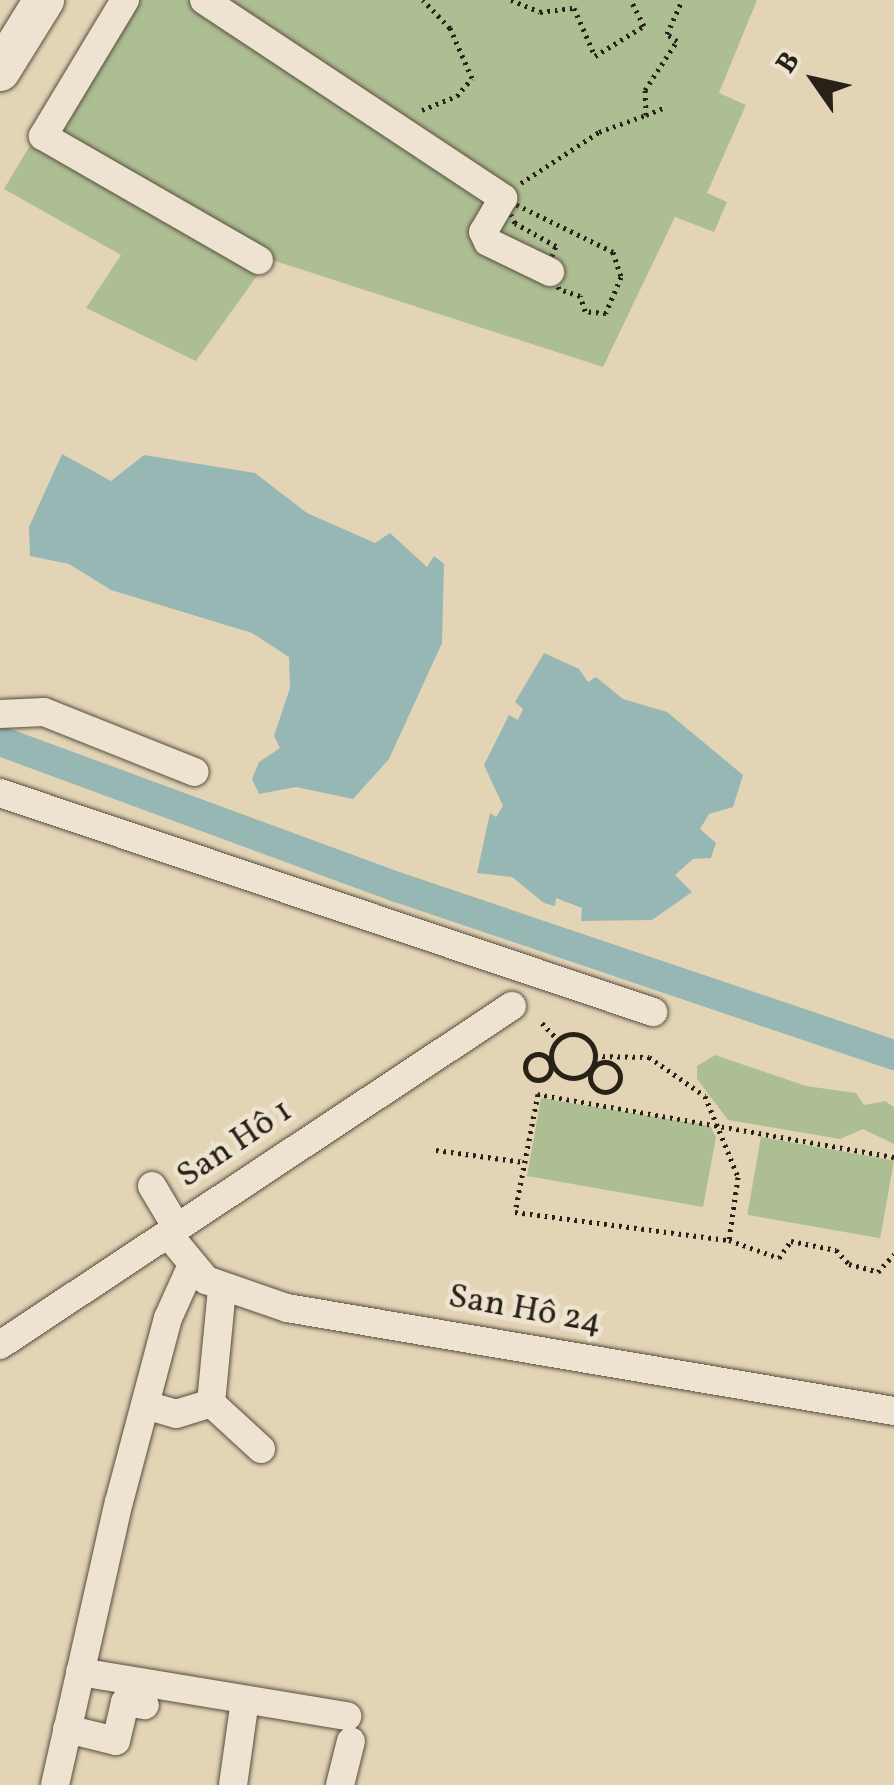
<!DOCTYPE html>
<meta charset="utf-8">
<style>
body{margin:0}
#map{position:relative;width:894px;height:1785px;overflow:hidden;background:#e3d4b6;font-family:Vollkorn,serif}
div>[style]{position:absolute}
.green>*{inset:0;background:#aebe93;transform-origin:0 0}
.water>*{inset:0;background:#97b7b5}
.canal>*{height:30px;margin:-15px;padding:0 15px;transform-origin:15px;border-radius:15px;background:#97b7b5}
.path>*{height:5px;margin-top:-2.5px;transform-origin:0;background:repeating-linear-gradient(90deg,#282117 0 2.5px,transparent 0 7.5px)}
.path>.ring{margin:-2.5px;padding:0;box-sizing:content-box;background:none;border:5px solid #282117;border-radius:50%}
.roads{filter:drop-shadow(0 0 2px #574e3f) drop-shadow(0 0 2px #574e3f)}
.minor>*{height:28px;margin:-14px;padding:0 14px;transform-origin:14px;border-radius:14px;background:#ede3d0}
.secondary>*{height:40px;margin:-20px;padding:0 20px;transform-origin:20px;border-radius:20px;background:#ede3d0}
span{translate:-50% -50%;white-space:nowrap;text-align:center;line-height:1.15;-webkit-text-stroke:9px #ede3d0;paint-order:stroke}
.street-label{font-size:35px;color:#282117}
.north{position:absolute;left:764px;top:30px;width:100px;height:100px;-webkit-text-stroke:8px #ede3d0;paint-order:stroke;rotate:304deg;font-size:28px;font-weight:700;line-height:40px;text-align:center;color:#282117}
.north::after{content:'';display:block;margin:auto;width:35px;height:45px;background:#282117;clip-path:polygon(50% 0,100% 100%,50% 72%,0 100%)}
</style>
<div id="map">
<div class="green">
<div style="clip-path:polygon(117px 0,757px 0,719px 93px,746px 105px,707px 193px,727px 202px,714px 232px,675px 217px,603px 367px,269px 259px,196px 361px,86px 308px,121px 255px,4px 189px)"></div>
<div style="clip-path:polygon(715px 1055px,806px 1086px,856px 1093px,864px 1105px,885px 1101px,894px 1107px,894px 1144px,863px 1129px,840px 1139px,728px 1120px,697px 1079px,697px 1066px)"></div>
<div style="clip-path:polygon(541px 1098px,710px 1126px,716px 1137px,703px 1207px,527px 1176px)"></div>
<div style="left:761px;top:1137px;width:135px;height:79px;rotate:10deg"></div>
</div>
<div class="water">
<div style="clip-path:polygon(62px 454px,111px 481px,144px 455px,255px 473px,307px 513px,375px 543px,390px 533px,427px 567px,434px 556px,444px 564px,442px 643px,389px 759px,353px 799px,296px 787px,259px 794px,252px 779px,259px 762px,280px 748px,274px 736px,290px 688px,289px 657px,252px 633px,111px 590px,69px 564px,30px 556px,29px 527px)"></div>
<div style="clip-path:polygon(544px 653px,579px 669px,588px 682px,596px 677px,623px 699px,667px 712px,743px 775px,733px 807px,709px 814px,700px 829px,716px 843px,711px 858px,693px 859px,675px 875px,692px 892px,652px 920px,581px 921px,582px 908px,556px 898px,555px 906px,544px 903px,512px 877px,477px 873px,490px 813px,496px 817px,503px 806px,484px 765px,509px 715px,518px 720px,523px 709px,515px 702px)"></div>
</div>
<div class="canal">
<div style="left:0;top:741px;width:423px;rotate:20.2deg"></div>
<div style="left:397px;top:887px;width:525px;rotate:18.68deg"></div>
</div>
<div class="path">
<div style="left:511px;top:0;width:31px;rotate:22deg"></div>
<div style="left:540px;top:12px;width:34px;rotate:-7deg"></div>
<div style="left:574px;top:8px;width:52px;rotate:66.4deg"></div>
<div style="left:595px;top:56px;width:57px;rotate:-31.5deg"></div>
<div style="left:644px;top:26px;width:29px;rotate:-117deg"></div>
<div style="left:422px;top:110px;width:38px;rotate:-22deg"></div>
<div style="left:457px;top:96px;width:23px;rotate:-50deg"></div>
<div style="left:472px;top:78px;width:55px;rotate:-113.7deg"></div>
<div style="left:450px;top:28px;width:39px;rotate:-134deg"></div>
<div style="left:646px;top:115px;width:18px;rotate:-22deg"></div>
<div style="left:521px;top:183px;width:93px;rotate:-33.2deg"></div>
<div style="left:599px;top:132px;width:50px;rotate:-19.9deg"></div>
<div style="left:646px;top:115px;width:25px;rotate:-92deg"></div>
<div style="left:645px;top:90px;width:59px;rotate:-56.9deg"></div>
<div style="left:677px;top:41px;width:12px;rotate:-145deg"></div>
<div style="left:667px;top:34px;width:37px;rotate:-66deg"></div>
<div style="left:503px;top:198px;width:123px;rotate:26.1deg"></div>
<div style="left:613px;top:252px;width:26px;rotate:72deg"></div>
<div style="left:621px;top:277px;width:39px;rotate:113deg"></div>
<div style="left:606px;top:313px;width:21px;rotate:-175deg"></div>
<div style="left:585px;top:311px;width:16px;rotate:-108deg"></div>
<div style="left:580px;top:296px;width:22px;rotate:-162deg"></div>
<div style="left:559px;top:289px;width:28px;rotate:-111deg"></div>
<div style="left:549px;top:263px;width:18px;rotate:-68deg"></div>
<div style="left:556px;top:246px;width:47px;rotate:-150.7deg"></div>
<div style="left:515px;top:223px;width:28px;rotate:-116deg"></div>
<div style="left:542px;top:1023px;width:23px;rotate:47deg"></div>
<div class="ring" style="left:551px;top:1034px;width:39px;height:39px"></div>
<div class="ring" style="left:525px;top:1054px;width:21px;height:21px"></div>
<div style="left:595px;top:1056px;width:54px;rotate:1.1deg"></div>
<div style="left:649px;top:1057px;width:68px;rotate:34.9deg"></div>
<div style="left:705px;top:1096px;width:87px;rotate:67.8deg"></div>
<div style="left:738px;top:1177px;width:64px;rotate:98.1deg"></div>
<div class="ring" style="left:590px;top:1062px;width:25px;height:25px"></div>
<div style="left:436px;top:1150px;width:89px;rotate:7.8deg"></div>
<div style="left:894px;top:1157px;width:362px;rotate:-170deg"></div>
<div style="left:538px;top:1094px;width:120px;rotate:101deg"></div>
<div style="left:515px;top:1212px;width:216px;rotate:7.5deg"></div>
<div style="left:729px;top:1240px;width:53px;rotate:19.8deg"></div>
<div style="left:779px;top:1258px;width:21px;rotate:-55deg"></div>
<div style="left:791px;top:1241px;width:46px;rotate:11.3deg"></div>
<div style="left:836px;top:1250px;width:19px;rotate:47deg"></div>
<div style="left:849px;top:1264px;width:30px;rotate:15deg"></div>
<div style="left:878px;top:1272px;width:24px;rotate:-48deg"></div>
</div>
<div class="roads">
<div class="minor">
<div style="left:125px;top:0;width:159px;rotate:121.1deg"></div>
<div style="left:43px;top:136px;width:249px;rotate:29.9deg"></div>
<div style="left:204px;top:0;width:359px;rotate:33.5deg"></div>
<div style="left:503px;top:198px;width:39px;rotate:120deg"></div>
<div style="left:483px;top:232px;width:11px;rotate:63deg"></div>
<div style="left:488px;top:242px;width:69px;rotate:25.8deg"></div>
<div style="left:0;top:714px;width:44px;rotate:-2.6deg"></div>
<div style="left:44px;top:712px;width:162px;rotate:21.7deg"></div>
<div style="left:0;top:793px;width:689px;rotate:18.54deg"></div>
<div style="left:152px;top:1186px;width:49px;rotate:59.2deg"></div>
<div style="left:168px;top:1234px;width:60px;rotate:50.4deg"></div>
<div style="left:206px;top:1280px;width:86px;rotate:19.1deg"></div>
<div style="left:287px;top:1308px;width:616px;rotate:9.63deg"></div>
<div style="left:0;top:1345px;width:614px;rotate:-33.51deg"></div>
<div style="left:211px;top:1403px;width:68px;rotate:42.6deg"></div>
<div style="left:145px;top:1405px;width:32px;rotate:16deg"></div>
<div style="left:176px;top:1414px;width:37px;rotate:-17deg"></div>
<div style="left:211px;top:1403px;width:116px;rotate:-84.5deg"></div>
<div style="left:80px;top:1672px;width:271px;rotate:9.4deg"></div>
<div style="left:67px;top:1729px;width:50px;rotate:13.8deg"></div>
<div style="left:116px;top:1741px;width:40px;rotate:-77deg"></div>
<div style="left:125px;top:1702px;width:20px;rotate:9deg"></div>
<div style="left:55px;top:1785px;width:290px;rotate:-77.3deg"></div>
<div style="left:119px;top:1502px;width:190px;rotate:-75.1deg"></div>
<div style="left:168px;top:1318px;width:56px;rotate:-65.7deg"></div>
<div style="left:233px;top:1785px;width:86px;rotate:-82deg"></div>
<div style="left:340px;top:1785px;width:45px;rotate:-76deg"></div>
</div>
<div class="secondary">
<div style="left:0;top:71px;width:84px;rotate:-58.2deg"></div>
</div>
</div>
<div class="street-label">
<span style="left:235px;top:1144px;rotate:-34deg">San Hô 1</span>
<span style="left:525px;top:1310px;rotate:10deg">San Hô 24</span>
</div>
<div class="north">B</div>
</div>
